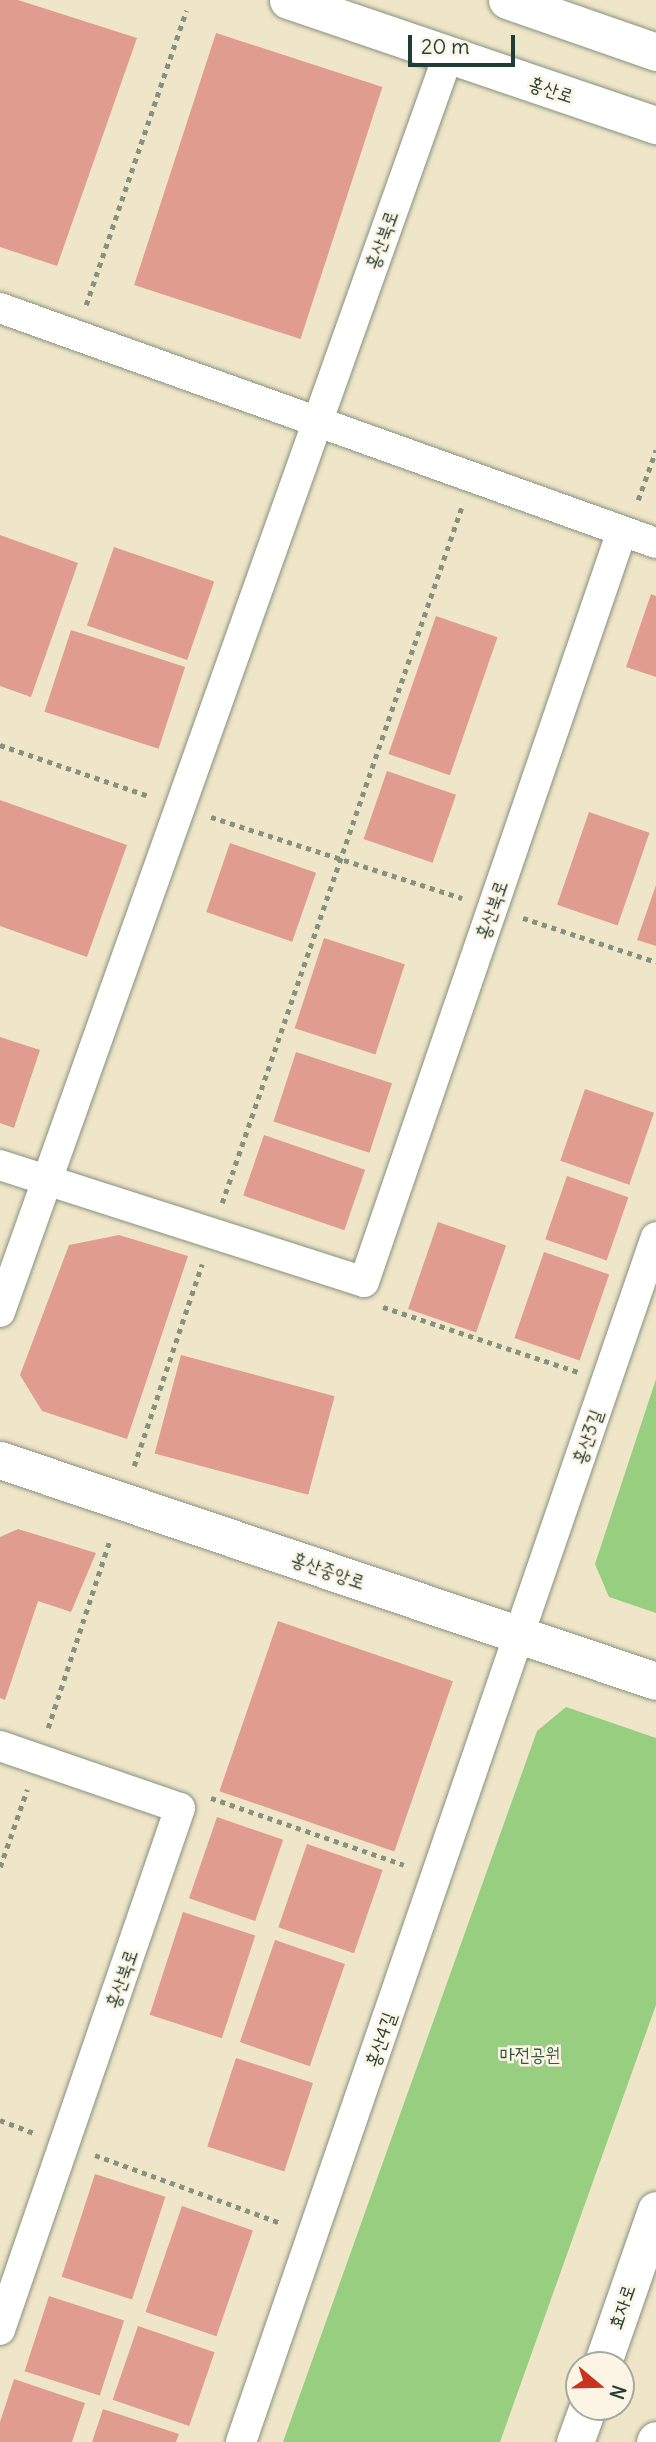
<!DOCTYPE html>
<meta charset="utf-8">
<style>
body{margin:0}
#map{position:relative;width:656px;height:2442px;overflow:hidden;background:#efe6c9;font-family:Delius,"Poor Story",sans-serif}
div>[style]{position:absolute}
.green>*{inset:0;background:#98ce80}
.building>*{inset:0;background:#e09d8f;transform-origin:0 0}
.path>*{height:4.5px;margin-top:-2.25px;transform-origin:0;background:repeating-linear-gradient(90deg,#87927e 0 5px,transparent 0 10px)}
.roads{filter:drop-shadow(0 0 2px #87927e) drop-shadow(0 0 2px #87927e)}
.minor>*{height:30px;margin:-15px;padding:0 15px;transform-origin:15px;border-radius:15px;background:#fff}
.tertiary>*{height:37px;margin:-18.5px;padding:0 18.5px;transform-origin:18.5px;border-radius:18.5px;background:#fff}
span{translate:-50% -50%;white-space:nowrap;text-align:center;line-height:1.15;-webkit-text-stroke:5px #fcf5e5;paint-order:stroke}
.street-label{font-size:19px;color:#1f3d34}
.park-label{font-size:19px;color:#375a43}
.north{position:absolute;left:565px;top:2351px;width:70px;height:70px;box-sizing:border-box;background:#fcf5e5;border:2px solid #a4ab9e;border-radius:50%;rotate:109deg;font-size:19px;font-weight:700;line-height:28px;text-align:center;color:#1f3d34}
.north::after{content:'';display:block;margin:auto;width:24px;height:32px;background:#c8321e;clip-path:polygon(50% 0,100% 100%,50% 72%,0 100%)}
.scale{position:absolute;left:408px;top:35px;width:107px;height:32px;box-sizing:border-box;border:4px solid #1f3d34;border-top:0;padding-left:9px;font-size:21px;line-height:24px;white-space:nowrap;color:#1f3d34;-webkit-text-stroke:5px #fcf5e5;paint-order:stroke}
</style>
<div id="map">
<div class="green">
<div style="clip-path:polygon(656px 1379px,656px 1613px,609px 1597px,595px 1564px)"></div>
<div style="clip-path:polygon(566px 1707px,656px 1738px,656px 2005px,500px 2442px,283px 2442px,537px 1731px)"></div>
</div>
<div class="building">
<div style="clip-path:polygon(0 0,18px 0,137px 38px,57px 266px,0 247px)"></div>
<div style="left:216px;top:33px;width:175px;height:265px;rotate:18deg"></div>
<div style="clip-path:polygon(0 535px,78px 563px,31px 697px,0 686px)"></div>
<div style="left:114px;top:547px;width:106px;height:83px;rotate:19deg"></div>
<div style="clip-path:polygon(651px 594px,656px 596px,656px 677px,626px 667px)"></div>
<div style="left:436px;top:616px;width:65px;height:146px;rotate:19deg"></div>
<div style="left:71px;top:630px;width:120px;height:86px;rotate:18deg"></div>
<div style="left:387px;top:771px;width:73px;height:72px;rotate:19deg"></div>
<div style="clip-path:polygon(0 800px,127px 845px,87px 957px,0 926px)"></div>
<div style="left:589px;top:812px;width:64px;height:98px;rotate:19deg"></div>
<div style="left:230px;top:843px;width:91px;height:73px;rotate:19deg"></div>
<div style="clip-path:polygon(656px 885px,656px 946px,637px 940px)"></div>
<div style="left:324px;top:938px;width:85px;height:95px;rotate:18deg"></div>
<div style="clip-path:polygon(0 1037px,40px 1050px,14px 1128px,0 1123px)"></div>
<div style="left:296px;top:1052px;width:101px;height:73px;rotate:18deg"></div>
<div style="left:585px;top:1089px;width:73px;height:76px;rotate:19deg"></div>
<div style="left:264px;top:1135px;width:107px;height:64px;rotate:19deg"></div>
<div style="left:567px;top:1176px;width:65px;height:67px;rotate:19deg"></div>
<div style="left:438px;top:1222px;width:72px;height:92px;rotate:19deg"></div>
<div style="clip-path:polygon(119px 1235px,188px 1256px,127px 1439px,42px 1411px,20px 1375px,69px 1245px)"></div>
<div style="left:544px;top:1252px;width:69px;height:91px;rotate:19deg"></div>
<div style="left:181px;top:1355px;width:159px;height:102px;rotate:15deg"></div>
<div style="clip-path:polygon(18px 1529px,96px 1553px,71px 1612px,38px 1601px,5px 1700px,0 1698px,0 1537px)"></div>
<div style="left:278px;top:1621px;width:185px;height:180px;rotate:19deg"></div>
<div style="left:217px;top:1817px;width:70px;height:86px;rotate:19deg"></div>
<div style="left:307px;top:1844px;width:80px;height:88px;rotate:19deg"></div>
<div style="left:183px;top:1912px;width:76px;height:108px;rotate:18deg"></div>
<div style="left:275px;top:1940px;width:74px;height:108px;rotate:19deg"></div>
<div style="left:236px;top:2058px;width:81px;height:93px;rotate:18deg"></div>
<div style="left:95px;top:2174px;width:74px;height:108px;rotate:18deg"></div>
<div style="left:182px;top:2206px;width:75px;height:112px;rotate:19deg"></div>
<div style="left:49px;top:2296px;width:79px;height:79px;rotate:18deg"></div>
<div style="left:138px;top:2326px;width:81px;height:78px;rotate:19deg"></div>
<div style="clip-path:polygon(14px 2379px,85px 2403px,72px 2442px,0 2442px,0 2422px)"></div>
<div style="clip-path:polygon(103px 2409px,179px 2434px,176px 2442px,92px 2442px)"></div>
</div>
<div class="path">
<div style="left:86px;top:305px;width:311px;rotate:-71.2deg"></div>
<div style="left:638px;top:500px;width:53px;rotate:-70.2deg"></div>
<div style="left:0;top:745px;width:157px;rotate:18.9deg"></div>
<div style="left:211px;top:817px;width:264px;rotate:17.9deg"></div>
<div style="left:523px;top:918px;width:140px;rotate:18.3deg"></div>
<div style="left:222px;top:1203px;width:737px;rotate:-71deg"></div>
<div style="left:383px;top:1307px;width:206px;rotate:18.4deg"></div>
<div style="left:134px;top:1466px;width:213px;rotate:-71.4deg"></div>
<div style="left:48px;top:1728px;width:196px;rotate:-71.8deg"></div>
<div style="left:211px;top:1798px;width:204px;rotate:19.1deg"></div>
<div style="left:0;top:1867px;width:82px;rotate:-70.7deg"></div>
<div style="left:0;top:2120px;width:36px;rotate:21deg"></div>
<div style="left:95px;top:2155px;width:198px;rotate:20.1deg"></div>
</div>
<div class="roads">
<div class="minor">
<div style="left:0;top:308px;width:697px;rotate:19.71deg"></div>
<div style="left:0;top:1165px;width:382px;rotate:17.8deg"></div>
<div style="left:364px;top:1282px;width:794px;rotate:-71.04deg"></div>
<div style="left:0;top:1312px;width:1334px;rotate:-70.37deg"></div>
<div style="left:0;top:1746px;width:190px;rotate:19deg"></div>
<div style="left:180px;top:1808px;width:552px;rotate:109.03deg"></div>
<div style="left:241px;top:2442px;width:1274px;rotate:-71deg"></div>
</div>
<div class="tertiary">
<div style="left:288px;top:0;width:389px;rotate:18.8deg"></div>
<div style="left:507px;top:0;width:158px;rotate:19.2deg"></div>
<div style="left:0;top:1460px;width:692px;rotate:18.62deg"></div>
<div style="left:602px;top:2365px;width:164px;rotate:-70.8deg"></div>
<div style="left:575px;top:2442px;width:37px;rotate:-70deg"></div>
<div style="left:655px;top:2442px;width:2px;rotate:-63deg"></div>
</div>
</div>
<div class="street-label">
<span style="left:551px;top:90px;rotate:18deg">홍산로</span>
<span style="left:382px;top:240px;rotate:-70deg">홍산북로</span>
<span style="left:492px;top:910px;rotate:-71deg">홍산북로</span>
<span style="left:588px;top:1437px;rotate:-71deg">홍산3길</span>
<span style="left:328px;top:1571px;rotate:19deg">홍산중앙로</span>
<span style="left:122px;top:1979px;rotate:-71deg">홍산북로</span>
<span style="left:381px;top:2040px;rotate:-71deg">홍산4길</span>
<span style="left:622px;top:2307px;rotate:-71deg">효자로</span>
</div>
<div class="park-label">
<span style="left:530px;top:2055px">마전공원</span>
</div>
<div class="north">N</div>
<div class="scale">20 m</div>
</div>
